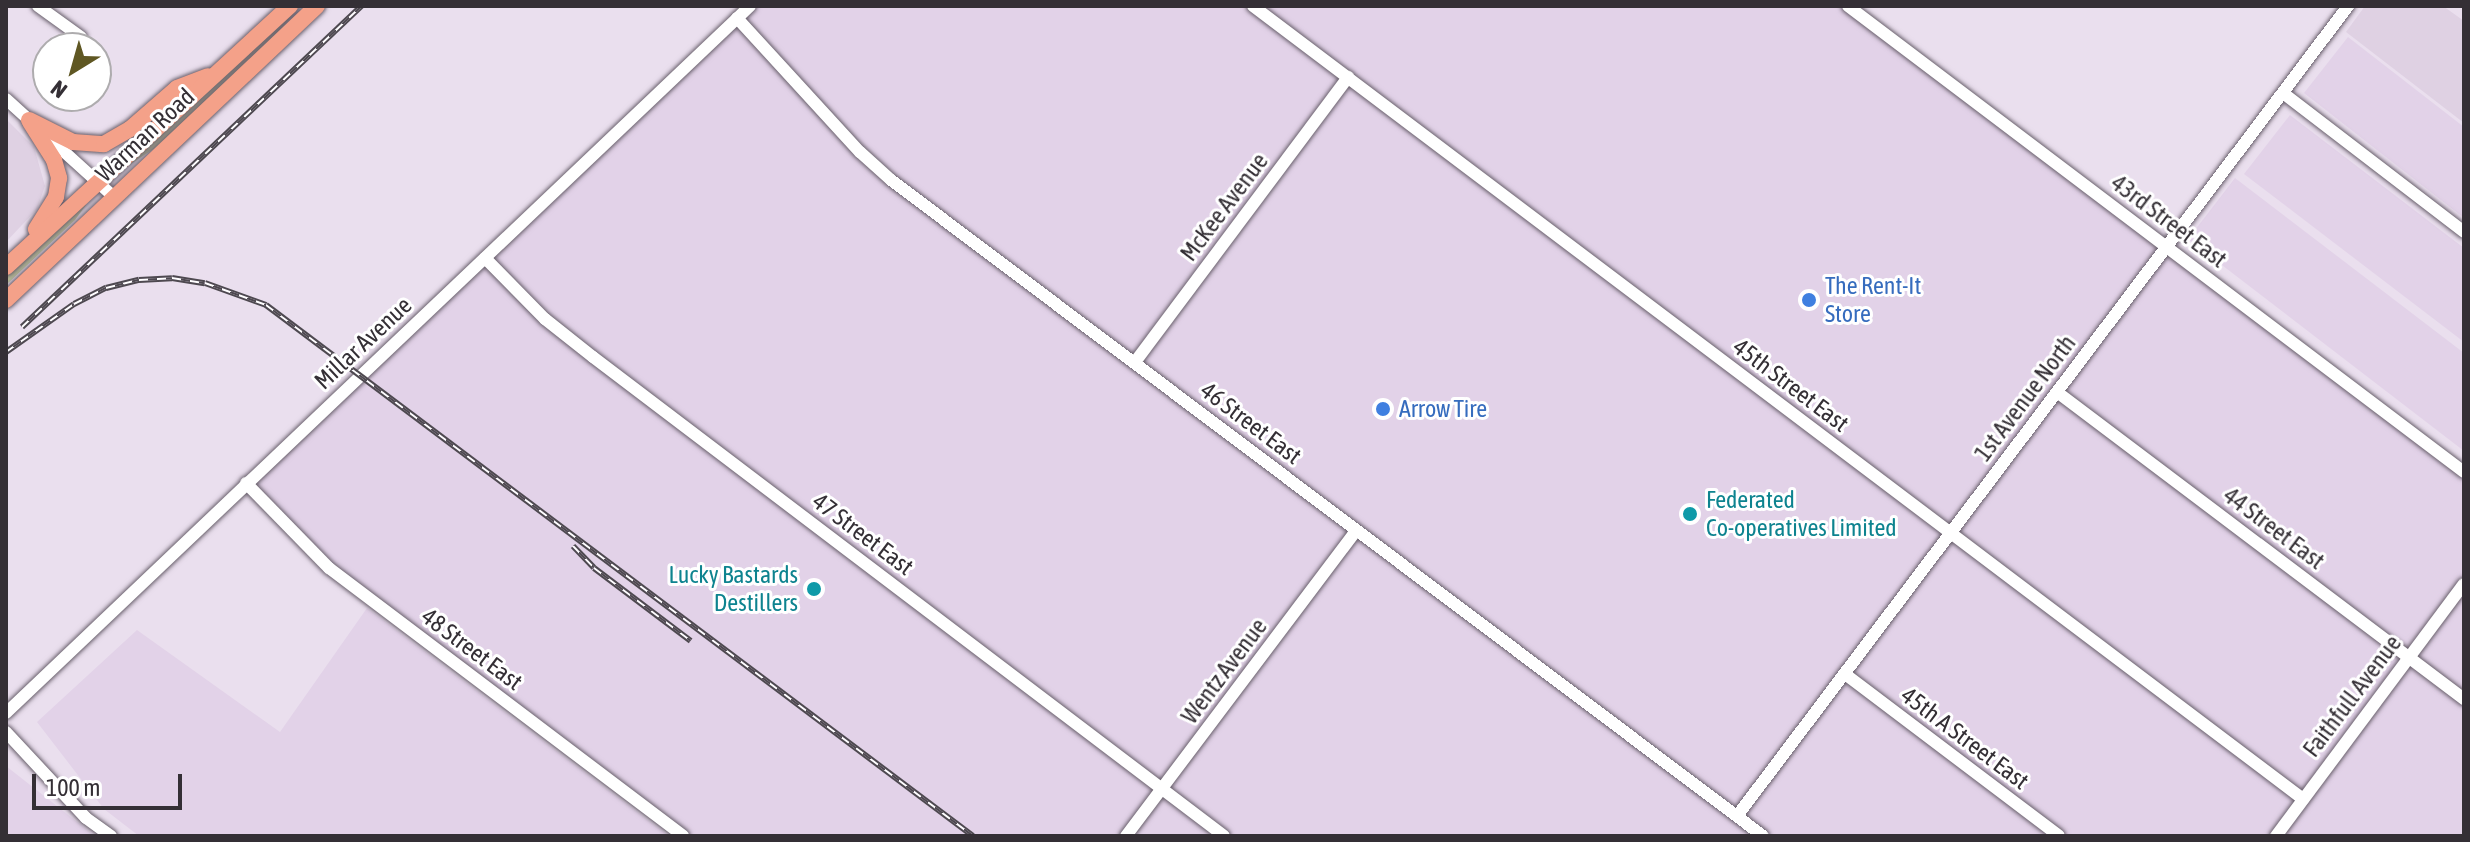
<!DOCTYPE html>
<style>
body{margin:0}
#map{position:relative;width:2470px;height:842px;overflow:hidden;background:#eadfee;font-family:"Asap Condensed",sans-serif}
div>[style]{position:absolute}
.commercial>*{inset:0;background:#dfd1e3}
.built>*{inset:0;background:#e2d2e8}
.green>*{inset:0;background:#babf99}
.roads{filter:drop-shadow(0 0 2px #685f6b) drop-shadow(0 0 2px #685f6b)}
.minor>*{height:12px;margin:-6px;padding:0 6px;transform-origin:6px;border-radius:6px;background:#fff}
.major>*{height:16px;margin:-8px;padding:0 8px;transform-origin:8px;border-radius:8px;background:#f4a189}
.rail>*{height:6px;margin-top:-3px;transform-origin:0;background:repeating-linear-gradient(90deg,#fff 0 9px,#4e4950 0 18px);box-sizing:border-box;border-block:2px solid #4e4950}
.dots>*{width:22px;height:22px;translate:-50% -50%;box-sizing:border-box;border:4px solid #fff;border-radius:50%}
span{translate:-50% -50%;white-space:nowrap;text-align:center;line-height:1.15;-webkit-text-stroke:6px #fff;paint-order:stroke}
.street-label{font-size:24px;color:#342f35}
.shop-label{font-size:24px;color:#366cbe}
.left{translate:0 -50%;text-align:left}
.culture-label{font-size:24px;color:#0d838f}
.right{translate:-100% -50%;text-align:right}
.frame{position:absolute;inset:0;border:8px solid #342f35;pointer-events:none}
.north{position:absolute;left:32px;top:32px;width:80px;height:80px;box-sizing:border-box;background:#fff;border:2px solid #aeacae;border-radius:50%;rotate:217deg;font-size:22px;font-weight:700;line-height:32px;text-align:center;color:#342f35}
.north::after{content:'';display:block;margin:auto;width:28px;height:36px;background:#5f5723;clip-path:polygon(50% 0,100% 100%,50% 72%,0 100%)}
.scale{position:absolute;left:32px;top:774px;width:150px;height:36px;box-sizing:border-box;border:4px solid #342f35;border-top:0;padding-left:10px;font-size:24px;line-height:28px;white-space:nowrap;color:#342f35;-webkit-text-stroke:6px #fff;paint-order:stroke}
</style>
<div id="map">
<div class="commercial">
<div style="clip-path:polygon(2365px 6px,2443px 6px,2464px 21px,2464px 123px,2346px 32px)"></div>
<div style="clip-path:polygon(6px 119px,34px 147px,45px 186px,37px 209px,6px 242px)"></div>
</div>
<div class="built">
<div style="clip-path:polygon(750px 6px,1848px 6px,2464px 472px,2464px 836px,683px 836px,329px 568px,246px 483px)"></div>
<div style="clip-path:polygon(2348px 37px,2464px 127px,2464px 218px,2304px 93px)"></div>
<div style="clip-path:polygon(2290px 115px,2464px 248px,2464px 342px,2244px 174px)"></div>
<div style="clip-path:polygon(2235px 178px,2464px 353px,2464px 451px,2188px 239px)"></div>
<div style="clip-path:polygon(367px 608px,669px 836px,139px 836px,104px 809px,37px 722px,137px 630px,280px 732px)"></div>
<div style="clip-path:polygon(6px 766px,95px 836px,6px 836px)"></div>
</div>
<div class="green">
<div style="clip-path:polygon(299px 7px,278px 33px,155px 148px,117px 173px)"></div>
<div style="clip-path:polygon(83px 203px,86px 205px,75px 220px,6px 285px,6px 276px)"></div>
</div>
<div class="roads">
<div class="minor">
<div style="left:38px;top:6px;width:53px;rotate:35.8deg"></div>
<div style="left:1253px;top:6px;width:1316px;rotate:37.06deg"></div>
<div style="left:1848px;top:6px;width:772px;rotate:37.11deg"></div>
<div style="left:737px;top:18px;width:182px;rotate:47.5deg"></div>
<div style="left:860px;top:152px;width:42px;rotate:42.1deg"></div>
<div style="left:891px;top:180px;width:1091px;rotate:36.95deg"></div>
<div style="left:2283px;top:93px;width:228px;rotate:37.5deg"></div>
<div style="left:6px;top:99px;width:146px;rotate:42.2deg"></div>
<div style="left:485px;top:258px;width:86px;rotate:45.5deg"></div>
<div style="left:545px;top:319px;width:61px;rotate:38.4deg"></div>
<div style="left:593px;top:357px;width:792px;rotate:37.2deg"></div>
<div style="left:1135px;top:362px;width:356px;rotate:-53.2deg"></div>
<div style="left:2057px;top:392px;width:510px;rotate:37.03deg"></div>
<div style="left:246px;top:483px;width:119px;rotate:45.7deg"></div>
<div style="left:329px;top:568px;width:444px;rotate:37.1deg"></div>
<div style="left:1845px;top:674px;width:268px;rotate:37.1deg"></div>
<div style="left:6px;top:713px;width:1026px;rotate:-43.54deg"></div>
<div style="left:6px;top:732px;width:117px;rotate:47.1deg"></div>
<div style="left:86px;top:818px;width:31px;rotate:36deg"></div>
<div style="left:1737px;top:816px;width:1015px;rotate:-52.97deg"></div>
<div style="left:1126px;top:836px;width:382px;rotate:-53deg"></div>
<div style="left:2276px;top:836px;width:314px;rotate:-53.3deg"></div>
</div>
<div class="major">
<div style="left:29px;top:120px;width:49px;rotate:26.6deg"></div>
<div style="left:73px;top:142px;width:31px;rotate:4deg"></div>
<div style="left:104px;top:144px;width:30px;rotate:-30deg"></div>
<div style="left:130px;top:129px;width:62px;rotate:-41.1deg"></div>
<div style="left:177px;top:88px;width:33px;rotate:-21deg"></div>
<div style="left:30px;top:122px;width:45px;rotate:57.7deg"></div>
<div style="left:54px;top:160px;width:19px;rotate:74deg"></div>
<div style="left:59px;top:178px;width:19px;rotate:99deg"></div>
<div style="left:56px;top:197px;width:38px;rotate:122deg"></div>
<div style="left:6px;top:267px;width:386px;rotate:-42.6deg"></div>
<div style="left:6px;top:300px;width:428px;rotate:-43.4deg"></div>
</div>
</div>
<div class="rail">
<div style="left:22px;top:327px;width:468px;rotate:-43.4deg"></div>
<div style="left:6px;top:352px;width:83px;rotate:-35.2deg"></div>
<div style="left:74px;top:304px;width:36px;rotate:-27deg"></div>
<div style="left:106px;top:288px;width:34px;rotate:-14deg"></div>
<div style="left:139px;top:280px;width:33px;rotate:-3deg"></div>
<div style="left:172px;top:278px;width:33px;rotate:9deg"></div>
<div style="left:205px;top:283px;width:65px;rotate:19.8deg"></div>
<div style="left:266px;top:305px;width:884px;rotate:36.91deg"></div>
<div style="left:573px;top:546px;width:30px;rotate:46deg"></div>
<div style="left:594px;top:568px;width:121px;rotate:37deg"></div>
</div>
<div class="dots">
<div style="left:1809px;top:300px;background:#3f7fe0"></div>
<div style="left:1383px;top:409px;background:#3f7fe0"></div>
<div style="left:1690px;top:514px;background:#0f9aa8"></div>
<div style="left:814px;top:589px;background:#0f9aa8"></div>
</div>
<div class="street-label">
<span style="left:145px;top:135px;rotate:-43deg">Warman Road</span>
<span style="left:1224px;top:207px;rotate:-53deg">McKee Avenue</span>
<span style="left:2169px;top:221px;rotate:37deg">43rd Street East</span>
<span style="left:363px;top:343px;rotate:-43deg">Millar Avenue</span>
<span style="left:1791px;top:385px;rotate:37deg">45th Street East</span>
<span style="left:2025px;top:398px;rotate:-53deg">1st Avenue North</span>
<span style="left:1251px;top:423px;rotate:37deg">46 Street East</span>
<span style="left:2274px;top:528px;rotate:37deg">44 Street East</span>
<span style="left:863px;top:534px;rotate:37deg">47 Street East</span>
<span style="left:472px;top:649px;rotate:37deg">48 Street East</span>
<span style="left:1224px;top:671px;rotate:-53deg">Wentz Avenue</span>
<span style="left:2352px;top:696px;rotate:-53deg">Faithfull Avenue</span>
<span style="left:1965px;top:738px;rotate:37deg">45th A Street East</span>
</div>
<div class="shop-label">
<span class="left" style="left:1825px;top:300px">The Rent-It<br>Store</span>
<span class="left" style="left:1399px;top:409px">Arrow Tire</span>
</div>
<div class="culture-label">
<span class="left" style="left:1706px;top:514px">Federated<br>Co-operatives Limited</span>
<span class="right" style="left:798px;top:589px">Lucky Bastards<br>Destillers</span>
</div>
<div class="frame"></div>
<div class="north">N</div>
<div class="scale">100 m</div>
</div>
